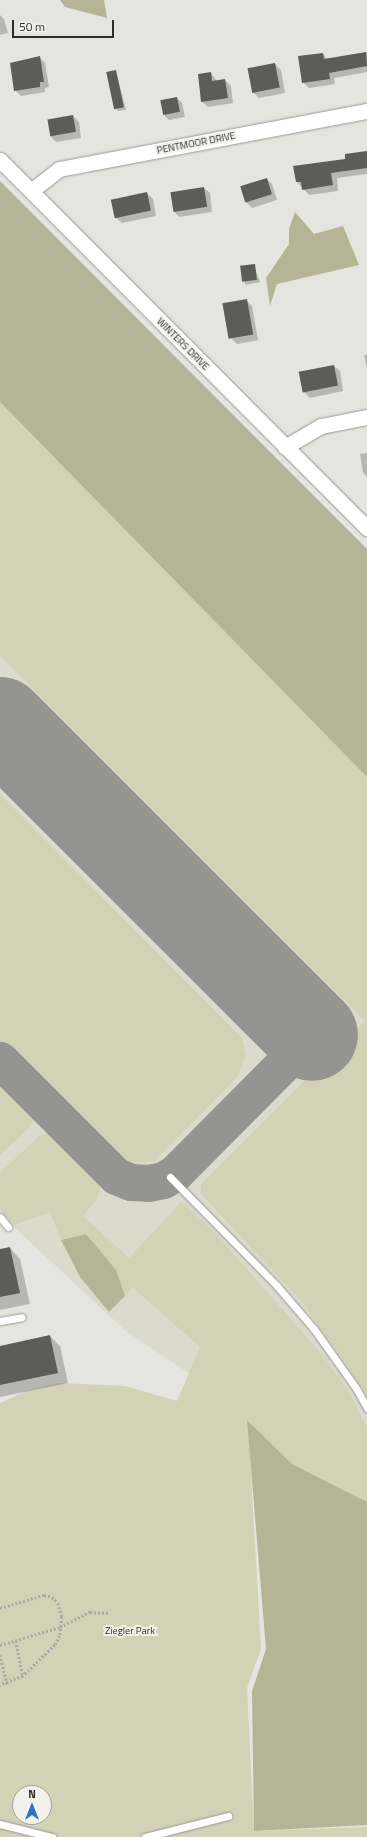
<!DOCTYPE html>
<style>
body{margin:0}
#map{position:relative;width:367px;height:1837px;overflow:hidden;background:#e4e5df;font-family:"Titillium Web",sans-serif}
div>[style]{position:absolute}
.built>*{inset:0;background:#dadacd}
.green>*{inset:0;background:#d2d2b7}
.forest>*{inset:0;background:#b5b596}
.shadow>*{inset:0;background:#0003}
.taxiway>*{height:37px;margin:-18.5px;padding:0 18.5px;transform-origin:18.5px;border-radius:18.5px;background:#949490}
.runway>*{height:92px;margin:-46px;padding:0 46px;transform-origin:46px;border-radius:46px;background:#949490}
.building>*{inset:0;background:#5d5d58;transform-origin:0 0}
.path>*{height:2.5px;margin-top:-1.25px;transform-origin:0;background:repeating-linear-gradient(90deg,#a9aaa5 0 2px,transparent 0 4px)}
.roads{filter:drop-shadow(0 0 1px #999993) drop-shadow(0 0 1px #999993)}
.service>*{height:7px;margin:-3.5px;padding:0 3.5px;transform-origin:3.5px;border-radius:3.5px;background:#fff}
.minor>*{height:15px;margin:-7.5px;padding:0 7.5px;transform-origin:7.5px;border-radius:7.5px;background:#fff}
span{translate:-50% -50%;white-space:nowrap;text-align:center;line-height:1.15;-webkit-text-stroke:4px #f2f2ec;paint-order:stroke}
.street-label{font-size:10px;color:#2c2c2a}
.park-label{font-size:10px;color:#2f2d04}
.north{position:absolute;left:12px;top:1785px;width:40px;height:40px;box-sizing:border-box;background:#f2f2ec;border:1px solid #a3a39e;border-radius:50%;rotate:0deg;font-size:11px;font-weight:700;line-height:16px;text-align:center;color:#2c2c2a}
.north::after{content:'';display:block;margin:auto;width:14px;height:18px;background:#2c73c4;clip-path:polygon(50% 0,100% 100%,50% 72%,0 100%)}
.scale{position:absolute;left:12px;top:20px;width:102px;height:18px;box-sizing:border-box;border:2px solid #2c2c2a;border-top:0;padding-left:5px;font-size:12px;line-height:14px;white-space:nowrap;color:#2c2c2a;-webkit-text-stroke:3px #f2f2ec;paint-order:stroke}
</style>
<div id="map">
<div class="built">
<div style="clip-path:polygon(0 426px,367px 796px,367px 1492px,127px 1332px,0 1214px)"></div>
</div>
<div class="green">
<div style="clip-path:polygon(0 402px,367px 777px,367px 1394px,303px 1303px,201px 1194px,201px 1184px,365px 1021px,0 656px)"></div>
<div style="clip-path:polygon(0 794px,242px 1038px,246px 1056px,237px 1077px,154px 1161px,135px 1163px,113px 1155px,0 1042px)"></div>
<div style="clip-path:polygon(0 1085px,11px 1088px,28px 1107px,33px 1119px,29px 1128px,0 1155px)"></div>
<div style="clip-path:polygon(evenodd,46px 1133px,59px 1136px,98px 1176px,100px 1188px,97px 1199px,83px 1216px,129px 1258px,180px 1203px,185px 1204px,219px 1237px,323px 1356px,348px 1390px,367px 1428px,367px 1502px,292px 1464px,248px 1421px,261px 1649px,247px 1688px,254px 1831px,367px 1827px,367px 1837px,0 1837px,0 1403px,27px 1391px,59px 1383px,125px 1386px,177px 1401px,200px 1347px,133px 1288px,125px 1296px,120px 1284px,86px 1234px,61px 1240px,50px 1212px,14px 1225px,0 1209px,0 1173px,39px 1136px,46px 1133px,20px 1793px,44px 1793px,44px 1817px,20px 1817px,20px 1793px)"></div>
</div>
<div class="forest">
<div style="clip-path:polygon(60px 0,104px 0,107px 18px,65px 7px)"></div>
<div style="clip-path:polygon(0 181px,367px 549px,367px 777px,0 402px)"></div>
<div style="clip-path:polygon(295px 212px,314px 234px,343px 226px,359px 265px,277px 284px,270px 306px,266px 278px,289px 244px,289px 229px)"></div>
<div style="clip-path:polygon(86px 1234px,116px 1270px,125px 1296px,109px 1312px,80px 1277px,61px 1240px)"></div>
<div style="clip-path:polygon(247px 1420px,292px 1464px,367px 1502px,367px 1825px,254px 1831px,252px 1691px,266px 1649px)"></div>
</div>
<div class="shadow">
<div style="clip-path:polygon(0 15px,4px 19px,8px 33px,0 35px)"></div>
<div style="clip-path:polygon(367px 52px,367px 72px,334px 78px,335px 84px,309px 88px,303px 82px,323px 54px,328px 60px)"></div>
<div style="clip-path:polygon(39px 57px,45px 63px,49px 87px,45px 88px,45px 92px,21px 96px,15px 90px)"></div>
<div style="clip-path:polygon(275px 64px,281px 70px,285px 93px,259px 98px,253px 92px)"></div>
<div style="clip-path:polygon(116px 71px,126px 110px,117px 111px,108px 72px)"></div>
<div style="clip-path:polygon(211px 73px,217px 81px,225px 80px,231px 86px,233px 103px,208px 107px,202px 102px,199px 75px)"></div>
<div style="clip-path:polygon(177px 98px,182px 103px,185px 117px,169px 120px,164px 115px)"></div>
<div style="clip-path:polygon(73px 116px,79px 122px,81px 138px,56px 142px,50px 136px)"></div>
<div style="clip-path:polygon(367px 152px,367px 174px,337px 178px,338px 191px,309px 195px,297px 182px)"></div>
<div style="clip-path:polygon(266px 179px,272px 184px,277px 200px,252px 208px,246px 202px)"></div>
<div style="clip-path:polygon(204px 188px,210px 193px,212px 212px,179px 217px,174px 211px)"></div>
<div style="clip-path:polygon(147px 193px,153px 199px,156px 216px,122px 223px,116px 218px)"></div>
<div style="clip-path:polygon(254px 265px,260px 282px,246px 285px,244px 282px)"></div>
<div style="clip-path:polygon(246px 300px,252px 306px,258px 340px,237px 344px,231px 338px)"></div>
<div style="clip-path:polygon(364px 355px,367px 355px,367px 369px)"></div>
<div style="clip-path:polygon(334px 366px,340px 371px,343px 391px,310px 398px,304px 392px,301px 372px)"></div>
<div style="clip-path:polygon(367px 453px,367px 477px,363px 473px,360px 454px)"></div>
<div style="clip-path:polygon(10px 1248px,20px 1259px,30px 1304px,0 1310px,0 1250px)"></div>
<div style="clip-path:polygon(50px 1336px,60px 1346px,68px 1383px,0 1397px,0 1347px)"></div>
</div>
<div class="taxiway">
<div style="left:0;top:1060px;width:164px;rotate:45deg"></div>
<div style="left:116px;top:1176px;width:16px;rotate:22deg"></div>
<div style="left:131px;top:1182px;width:17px;rotate:3deg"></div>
<div style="left:148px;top:1183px;width:15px;rotate:-11deg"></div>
<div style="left:163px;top:1180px;width:14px;rotate:-30deg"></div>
<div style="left:175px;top:1173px;width:194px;rotate:-45.2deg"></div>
</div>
<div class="runway">
<div style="left:0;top:723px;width:441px;rotate:45deg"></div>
</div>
<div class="building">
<div style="clip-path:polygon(366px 52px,367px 66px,329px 73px,330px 79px,302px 83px,298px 56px,323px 53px,324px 59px)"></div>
<div style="clip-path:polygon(40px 56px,44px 82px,40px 82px,40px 87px,14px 91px,10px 63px)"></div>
<div style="left:275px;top:63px;width:25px;height:28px;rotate:79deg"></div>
<div style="left:116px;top:70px;width:38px;height:10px;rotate:78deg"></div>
<div style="clip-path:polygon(211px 72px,212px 81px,225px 79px,228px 98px,201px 102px,198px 74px)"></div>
<div style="left:177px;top:97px;width:15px;height:17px;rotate:79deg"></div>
<div style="left:73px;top:115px;width:17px;height:26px;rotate:80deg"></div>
<div style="clip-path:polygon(367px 151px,367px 168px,331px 173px,333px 185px,302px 190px,301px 182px,296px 182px,293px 166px,345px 159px,345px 154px)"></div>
<div style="left:267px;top:178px;width:17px;height:28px;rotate:73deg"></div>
<div style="left:204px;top:187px;width:20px;height:34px;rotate:81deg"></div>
<div style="left:147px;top:192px;width:19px;height:37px;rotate:78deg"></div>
<div style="left:255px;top:264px;width:16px;height:15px;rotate:83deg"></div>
<div style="left:247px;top:299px;width:36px;height:25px;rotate:80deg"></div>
<div style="left:334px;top:365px;width:21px;height:36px;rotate:79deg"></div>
<div style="clip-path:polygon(10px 1247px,20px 1293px,0 1297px,0 1249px)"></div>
<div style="clip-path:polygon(50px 1335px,58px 1373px,0 1385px,0 1346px)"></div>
</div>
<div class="path">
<div style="left:0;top:1608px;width:46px;rotate:-16.5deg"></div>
<div style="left:44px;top:1595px;width:8px;rotate:14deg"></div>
<div style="left:52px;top:1597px;width:8px;rotate:45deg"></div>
<div style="left:58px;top:1603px;width:15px;rotate:74deg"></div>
<div style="left:62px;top:1617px;width:19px;rotate:96deg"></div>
<div style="left:60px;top:1636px;width:10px;rotate:119deg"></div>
<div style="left:55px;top:1645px;width:45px;rotate:135.9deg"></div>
<div style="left:23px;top:1676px;width:25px;rotate:159deg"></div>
<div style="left:16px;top:1641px;width:36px;rotate:79deg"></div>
<div style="left:0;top:1645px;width:63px;rotate:-16.7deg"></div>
<div style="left:60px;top:1627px;width:34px;rotate:-27deg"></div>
<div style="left:90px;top:1612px;width:18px;rotate:3deg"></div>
<div style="left:0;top:1655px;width:30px;rotate:76deg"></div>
</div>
<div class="roads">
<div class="service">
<div style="left:170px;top:1177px;width:153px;rotate:45.5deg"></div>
<div style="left:277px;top:1286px;width:57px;rotate:49.3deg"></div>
<div style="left:314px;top:1329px;width:72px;rotate:54.6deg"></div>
<div style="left:356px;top:1388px;width:23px;rotate:61deg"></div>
<div style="left:0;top:1217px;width:13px;rotate:51deg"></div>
<div style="left:0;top:1321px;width:22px;rotate:-10deg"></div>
<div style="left:0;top:1824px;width:54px;rotate:14deg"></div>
<div style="left:145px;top:1837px;width:86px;rotate:-14.2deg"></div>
</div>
<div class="minor">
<div style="left:0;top:160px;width:520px;rotate:45.08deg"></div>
<div style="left:31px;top:191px;width:36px;rotate:-38deg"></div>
<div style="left:59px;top:169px;width:313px;rotate:-10.7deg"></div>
<div style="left:285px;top:447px;width:42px;rotate:-30.3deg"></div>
<div style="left:321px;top:426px;width:47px;rotate:-11.1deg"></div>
</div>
</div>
<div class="street-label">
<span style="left:196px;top:143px;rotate:-11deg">PENTMOOR DRIVE</span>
<span style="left:183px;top:344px;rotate:45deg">WINTERS DRIVE</span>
</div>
<div class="park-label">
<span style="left:130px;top:1631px">Ziegler Park</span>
</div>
<div class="north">N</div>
<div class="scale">50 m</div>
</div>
